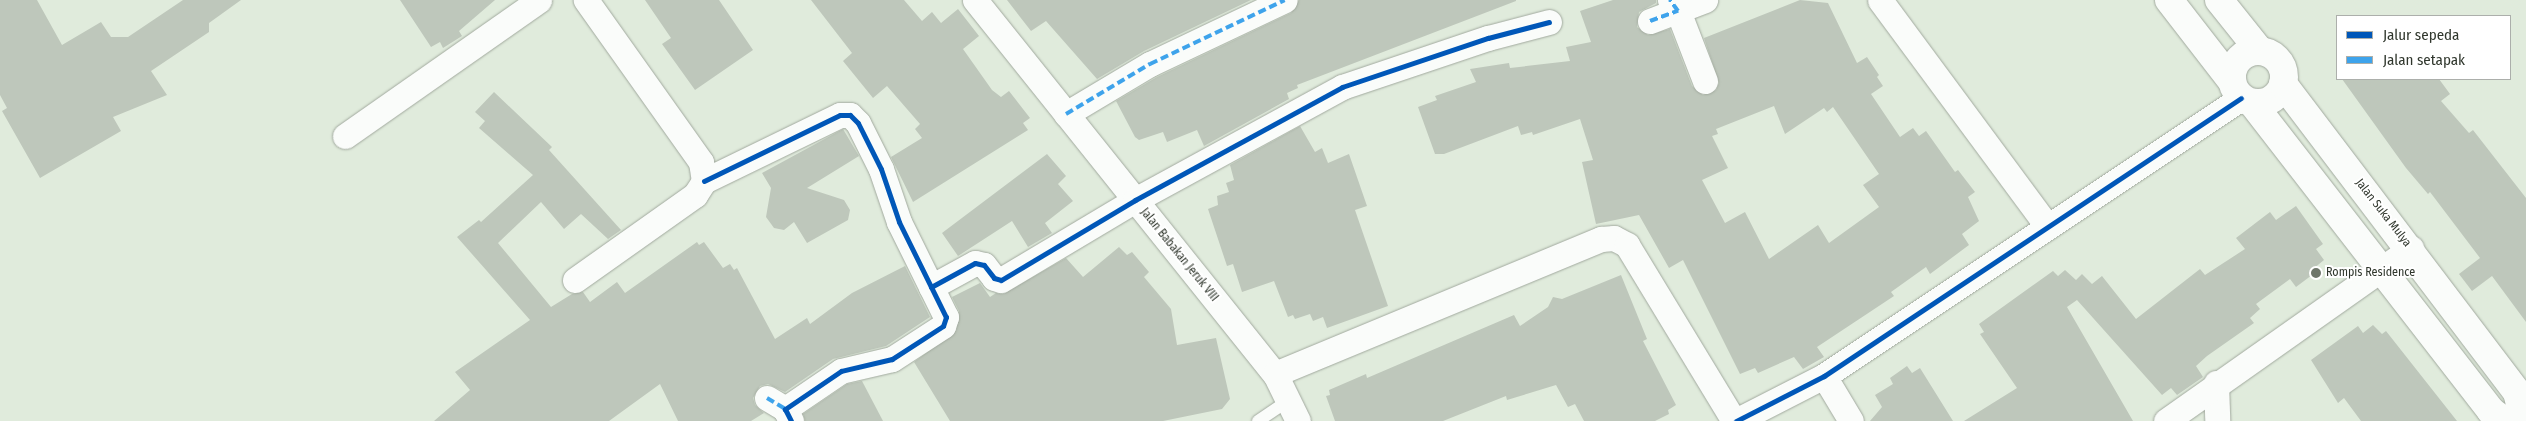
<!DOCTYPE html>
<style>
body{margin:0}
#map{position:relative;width:2526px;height:421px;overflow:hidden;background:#e0ebdc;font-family:"Fira Sans Condensed",sans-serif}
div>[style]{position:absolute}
.building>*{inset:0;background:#bec7bb}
.roads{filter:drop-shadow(0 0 1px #a1a99e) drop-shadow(0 0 1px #a1a99e)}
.service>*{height:12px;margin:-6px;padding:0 6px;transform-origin:6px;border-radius:6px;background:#fafcfa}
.minor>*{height:25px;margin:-12.5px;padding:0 12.5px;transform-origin:12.5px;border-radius:12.5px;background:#fafcfa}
.tertiary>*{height:28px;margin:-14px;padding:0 14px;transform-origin:14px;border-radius:14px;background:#fafcfa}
.tertiary>.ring{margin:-14px;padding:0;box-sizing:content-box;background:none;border:28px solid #fafcfa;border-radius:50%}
.quiet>*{height:4px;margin-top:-2px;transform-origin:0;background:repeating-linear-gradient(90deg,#3ea3eb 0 8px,transparent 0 12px)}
.cycleway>*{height:5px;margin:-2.5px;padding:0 2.5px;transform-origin:2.5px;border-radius:2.5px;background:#0057b8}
.dots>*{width:14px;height:14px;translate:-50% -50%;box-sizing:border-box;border:2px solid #fff;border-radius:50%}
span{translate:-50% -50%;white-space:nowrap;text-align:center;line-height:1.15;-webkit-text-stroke:4px #fff;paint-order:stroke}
.street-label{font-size:12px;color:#30372d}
.poi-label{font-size:12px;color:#30372d}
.left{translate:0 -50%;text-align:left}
.legend{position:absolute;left:2336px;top:15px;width:175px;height:65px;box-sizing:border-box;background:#fff;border:1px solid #acafab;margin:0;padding:6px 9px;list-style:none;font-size:15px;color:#30372d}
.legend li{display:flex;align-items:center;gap:10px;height:25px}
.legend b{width:25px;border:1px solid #acafab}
</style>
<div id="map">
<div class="building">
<div style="clip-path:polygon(0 0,37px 0,62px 45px,101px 22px,111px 37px,128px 37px,183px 0,241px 0,209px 23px,209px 32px,151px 71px,167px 95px,113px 117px,121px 131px,40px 178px,2px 111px,7px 108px,0 95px)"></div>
<div style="clip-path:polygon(400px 0,495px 0,459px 31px,462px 36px,443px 48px,440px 42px,431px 47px)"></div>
<div style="clip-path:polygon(645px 0,719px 0,753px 50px,695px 90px,662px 44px,671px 38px)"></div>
<div style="clip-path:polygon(811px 0,904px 0,922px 21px,932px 12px,941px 23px,958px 9px,979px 36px,963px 49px,992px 90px,1001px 97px,1009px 91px,1030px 118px,1023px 123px,1028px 130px,913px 202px,891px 157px,922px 138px,915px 129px,920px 124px,887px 86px,873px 98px,843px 61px,852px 53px)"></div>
<div style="clip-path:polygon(1007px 0,1251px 0,1144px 51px,1097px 79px,1046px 21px,1031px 31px)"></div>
<div style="clip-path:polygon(1299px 0,1516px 0,1516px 1px,1297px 85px,1298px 88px,1287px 93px,1289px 99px,1204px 146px,1197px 130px,1167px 142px,1163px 132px,1139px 140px,1135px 137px,1116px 101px,1157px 77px,1291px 13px)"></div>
<div style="clip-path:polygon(evenodd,1613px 0,1656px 0,1656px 3px,1639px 12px,1637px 27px,1648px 35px,1670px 29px,1692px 86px,1703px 95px,1716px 90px,1719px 83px,1704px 38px,1800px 0,1828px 3px,1857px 63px,1867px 57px,1879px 75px,1877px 77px,1883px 86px,1871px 94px,1900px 137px,1913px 128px,1919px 136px,1926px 131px,1955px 172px,1958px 170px,1975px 192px,1968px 197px,1979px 221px,1962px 234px,1969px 245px,1930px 274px,1926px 267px,1891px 292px,1894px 296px,1817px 347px,1824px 357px,1803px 369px,1794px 357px,1758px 373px,1755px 368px,1740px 374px,1683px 260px,1669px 268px,1639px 215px,1596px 224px,1582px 162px,1593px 160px,1580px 119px,1533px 135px,1532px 132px,1521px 135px,1518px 126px,1444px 154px,1435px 154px,1418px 107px,1437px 100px,1435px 96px,1476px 82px,1470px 69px,1509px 63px,1510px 68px,1570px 61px,1566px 47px,1591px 42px,1580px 11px,1613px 0,1774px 106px,1785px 134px,1824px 108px,1827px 112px,1833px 107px,1879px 174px,1863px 185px,1879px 207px,1829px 243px,1818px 225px,1769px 259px,1745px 212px,1725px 223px,1702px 180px,1728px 168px,1712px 136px,1718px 134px,1716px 129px,1774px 106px)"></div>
<div style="clip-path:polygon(2342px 79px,2439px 79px,2450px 94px,2441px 101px,2469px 133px,2473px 130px,2526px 198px,2526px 322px,2492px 276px,2472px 291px,2459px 274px,2480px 258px,2430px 192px,2428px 194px,2406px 168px)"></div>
<div style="clip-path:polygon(494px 92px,552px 147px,549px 150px,621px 230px,608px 239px,581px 214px,564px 229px,541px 202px,498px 243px,551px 307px,572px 294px,583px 292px,590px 302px,617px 282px,625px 293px,697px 242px,699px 245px,704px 242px,723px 268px,730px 264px,734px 270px,737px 268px,775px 339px,807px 318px,810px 324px,852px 293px,905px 266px,930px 317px,886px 346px,833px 359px,785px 392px,768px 384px,760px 386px,753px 398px,755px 405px,764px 413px,751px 421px,678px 421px,660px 384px,609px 421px,434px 421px,470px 390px,455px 372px,530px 320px,457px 237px,479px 220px,481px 222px,533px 175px,479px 128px,485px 121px,475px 112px)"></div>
<div style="clip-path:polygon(1300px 126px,1315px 152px,1322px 148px,1328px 163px,1349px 154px,1367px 206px,1355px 210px,1388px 306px,1327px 328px,1323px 317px,1313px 321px,1310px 314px,1295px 319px,1293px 315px,1288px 317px,1274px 281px,1242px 292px,1233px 264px,1227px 266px,1208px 209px,1218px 205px,1217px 196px,1229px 192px,1226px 183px,1234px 180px,1230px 165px)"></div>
<div style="clip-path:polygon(843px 129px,859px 156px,807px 188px,844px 200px,850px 210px,848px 220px,807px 243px,794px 222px,784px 230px,774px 228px,766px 217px,771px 188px,762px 173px)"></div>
<div style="clip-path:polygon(1047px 154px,1066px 176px,1058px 184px,1073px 201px,1045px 223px,1052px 233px,1028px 247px,1012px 221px,958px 256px,942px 233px)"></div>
<div style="clip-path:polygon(2296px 206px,2323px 244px,2316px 249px,2324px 260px,2313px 269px,2316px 272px,2296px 287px,2290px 279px,2256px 304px,2260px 309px,2250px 318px,2254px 323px,2207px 356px,2196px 366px,2203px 377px,2177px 395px,2171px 388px,2162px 395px,2077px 300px,2067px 307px,2133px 421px,1964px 421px,2017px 388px,1980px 334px,1984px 332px,1979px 324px,2053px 271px,2058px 276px,2065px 270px,2076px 280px,2082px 274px,2092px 284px,2102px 276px,2136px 319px,2200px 269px,2205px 275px,2245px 249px,2236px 238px,2270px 212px,2276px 220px)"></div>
<div style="clip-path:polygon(1119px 247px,1127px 255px,1132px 252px,1149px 272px,1144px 277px,1171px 309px,1177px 345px,1216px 338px,1230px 399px,1222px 409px,1163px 421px,950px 421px,914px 362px,956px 331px,959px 311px,952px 297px,980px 283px,990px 297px,996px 293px,1003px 294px,1066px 258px,1083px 277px)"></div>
<div style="clip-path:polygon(1621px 275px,1647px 339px,1643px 341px,1676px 405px,1668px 410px,1669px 414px,1655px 421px,1584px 421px,1575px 404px,1568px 407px,1556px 385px,1507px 400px,1506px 396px,1443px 421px,1335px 421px,1326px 396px,1330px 395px,1329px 390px,1366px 374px,1367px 378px,1514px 315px,1520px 326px,1548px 307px,1553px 297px,1562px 299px)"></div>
<div style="clip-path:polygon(2373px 325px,2382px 334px,2386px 331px,2457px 421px,2361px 421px,2344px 398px,2338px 403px,2311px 360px,2358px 326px,2363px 333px)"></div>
<div style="clip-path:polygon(1907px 366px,1912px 373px,1920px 368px,1953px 421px,1870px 421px,1882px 407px,1875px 395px,1893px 384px,1890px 378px)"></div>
<div style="clip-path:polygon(862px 381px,883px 421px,805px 421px,803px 414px,847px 384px)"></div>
</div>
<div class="roads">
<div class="service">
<div style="left:1258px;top:421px;width:36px;rotate:-34deg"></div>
</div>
<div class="minor">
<div style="left:975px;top:0;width:479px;rotate:51.3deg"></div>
<div style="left:1275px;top:374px;width:52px;rotate:63.9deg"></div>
<div style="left:1670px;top:0;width:14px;rotate:54deg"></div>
<div style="left:1678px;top:11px;width:75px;rotate:68.9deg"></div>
<div style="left:1880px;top:0;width:282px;rotate:53.5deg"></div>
<div style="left:1650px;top:21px;width:59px;rotate:-20.9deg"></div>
<div style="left:1066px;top:114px;width:98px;rotate:-30.8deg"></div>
<div style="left:1150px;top:64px;width:149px;rotate:-25.4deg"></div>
<div style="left:345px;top:136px;width:237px;rotate:-35deg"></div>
<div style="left:704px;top:181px;width:151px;rotate:-25.9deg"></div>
<div style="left:840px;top:115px;width:10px"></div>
<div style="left:850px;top:115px;width:11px;rotate:45deg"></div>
<div style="left:858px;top:123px;width:51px;rotate:63.4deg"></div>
<div style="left:881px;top:169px;width:56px;rotate:71.2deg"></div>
<div style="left:899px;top:222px;width:106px;rotate:63.7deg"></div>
<div style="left:946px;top:317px;width:9px;rotate:108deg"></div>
<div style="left:943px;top:326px;width:61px;rotate:147.1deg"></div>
<div style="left:892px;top:359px;width:52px;rotate:166.8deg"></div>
<div style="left:841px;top:371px;width:68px;rotate:145.8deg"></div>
<div style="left:785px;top:409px;width:13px;rotate:63deg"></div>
<div style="left:575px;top:280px;width:147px;rotate:-35.3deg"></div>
<div style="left:695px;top:195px;width:17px;rotate:-57deg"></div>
<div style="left:704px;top:181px;width:19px;rotate:-99deg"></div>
<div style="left:701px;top:162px;width:199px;rotate:-125.4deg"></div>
<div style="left:931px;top:287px;width:50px;rotate:-28.6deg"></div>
<div style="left:975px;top:263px;width:9px;rotate:13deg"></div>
<div style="left:984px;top:265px;width:16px;rotate:52deg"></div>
<div style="left:994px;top:278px;width:7px;rotate:16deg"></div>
<div style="left:1001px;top:280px;width:156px;rotate:-30.8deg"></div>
<div style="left:1135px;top:200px;width:236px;rotate:-28.6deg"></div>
<div style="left:1342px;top:87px;width:154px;rotate:-18.6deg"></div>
<div style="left:1488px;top:38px;width:63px;rotate:-14.7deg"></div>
<div style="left:1275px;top:374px;width:353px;rotate:-22.5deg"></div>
<div style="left:1601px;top:239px;width:13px;rotate:-4deg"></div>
<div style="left:1614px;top:238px;width:15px;rotate:28deg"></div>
<div style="left:1627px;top:245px;width:206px;rotate:58.7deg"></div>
<div style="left:1824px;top:376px;width:52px;rotate:59deg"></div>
<div style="left:2216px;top:383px;width:38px;rotate:88deg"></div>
<div style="left:767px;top:398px;width:21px;rotate:31deg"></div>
<div style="left:1736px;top:421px;width:99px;rotate:-27.1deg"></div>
<div style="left:1824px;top:376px;width:501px;rotate:-33.69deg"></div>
<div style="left:2166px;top:421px;width:300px;rotate:-35.2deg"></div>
</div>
<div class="tertiary">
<div style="left:2169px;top:0;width:101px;rotate:52.2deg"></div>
<div style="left:2219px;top:0;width:64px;rotate:51.3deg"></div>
<div class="ring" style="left:2232px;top:51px;width:24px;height:24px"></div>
<div style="left:2283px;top:84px;width:387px;rotate:52.8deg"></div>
<div style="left:2517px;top:392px;width:30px;rotate:76deg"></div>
<div style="left:2253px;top:104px;width:388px;rotate:52.2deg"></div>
<div style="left:2491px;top:411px;width:17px;rotate:36deg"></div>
</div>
</div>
<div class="quiet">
<div style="left:1650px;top:21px;width:30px;rotate:-20deg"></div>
<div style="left:1678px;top:11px;width:14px;rotate:-126deg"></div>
<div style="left:1066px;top:114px;width:98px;rotate:-30.8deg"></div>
<div style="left:1150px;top:64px;width:149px;rotate:-25.4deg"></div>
<div style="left:767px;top:398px;width:21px;rotate:31deg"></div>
</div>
<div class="cycleway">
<div style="left:704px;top:181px;width:151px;rotate:-25.9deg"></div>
<div style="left:840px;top:115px;width:10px"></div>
<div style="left:850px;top:115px;width:11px;rotate:45deg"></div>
<div style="left:858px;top:123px;width:51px;rotate:63.4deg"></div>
<div style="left:881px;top:169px;width:56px;rotate:71.2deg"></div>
<div style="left:899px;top:222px;width:106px;rotate:63.7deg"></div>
<div style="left:946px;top:317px;width:9px;rotate:108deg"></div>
<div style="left:943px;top:326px;width:61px;rotate:147.1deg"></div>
<div style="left:892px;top:359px;width:52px;rotate:166.8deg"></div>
<div style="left:841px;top:371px;width:68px;rotate:145.8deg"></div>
<div style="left:785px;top:409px;width:13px;rotate:63deg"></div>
<div style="left:931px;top:287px;width:50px;rotate:-28.6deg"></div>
<div style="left:975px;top:263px;width:9px;rotate:13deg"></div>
<div style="left:984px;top:265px;width:16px;rotate:52deg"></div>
<div style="left:994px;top:278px;width:7px;rotate:16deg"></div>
<div style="left:1001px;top:280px;width:156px;rotate:-30.8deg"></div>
<div style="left:1135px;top:200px;width:236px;rotate:-28.6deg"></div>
<div style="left:1342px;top:87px;width:154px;rotate:-18.6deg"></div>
<div style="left:1488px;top:38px;width:63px;rotate:-14.7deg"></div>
<div style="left:1736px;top:421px;width:99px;rotate:-27.1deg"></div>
<div style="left:1824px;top:376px;width:501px;rotate:-33.69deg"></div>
</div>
<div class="dots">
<div style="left:2316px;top:273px;background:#6e766a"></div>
</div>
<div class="street-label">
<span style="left:2383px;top:213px;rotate:52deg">Jalan Suka Mulya</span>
<span style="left:1179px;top:255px;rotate:51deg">Jalan Babakan Jeruk VIII</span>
</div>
<div class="poi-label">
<span class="left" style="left:2326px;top:273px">Rompis Residence</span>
</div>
<ul class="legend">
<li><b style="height:6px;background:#0057b8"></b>Jalur sepeda</li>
<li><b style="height:6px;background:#3ea3eb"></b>Jalan setapak</li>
</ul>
</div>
